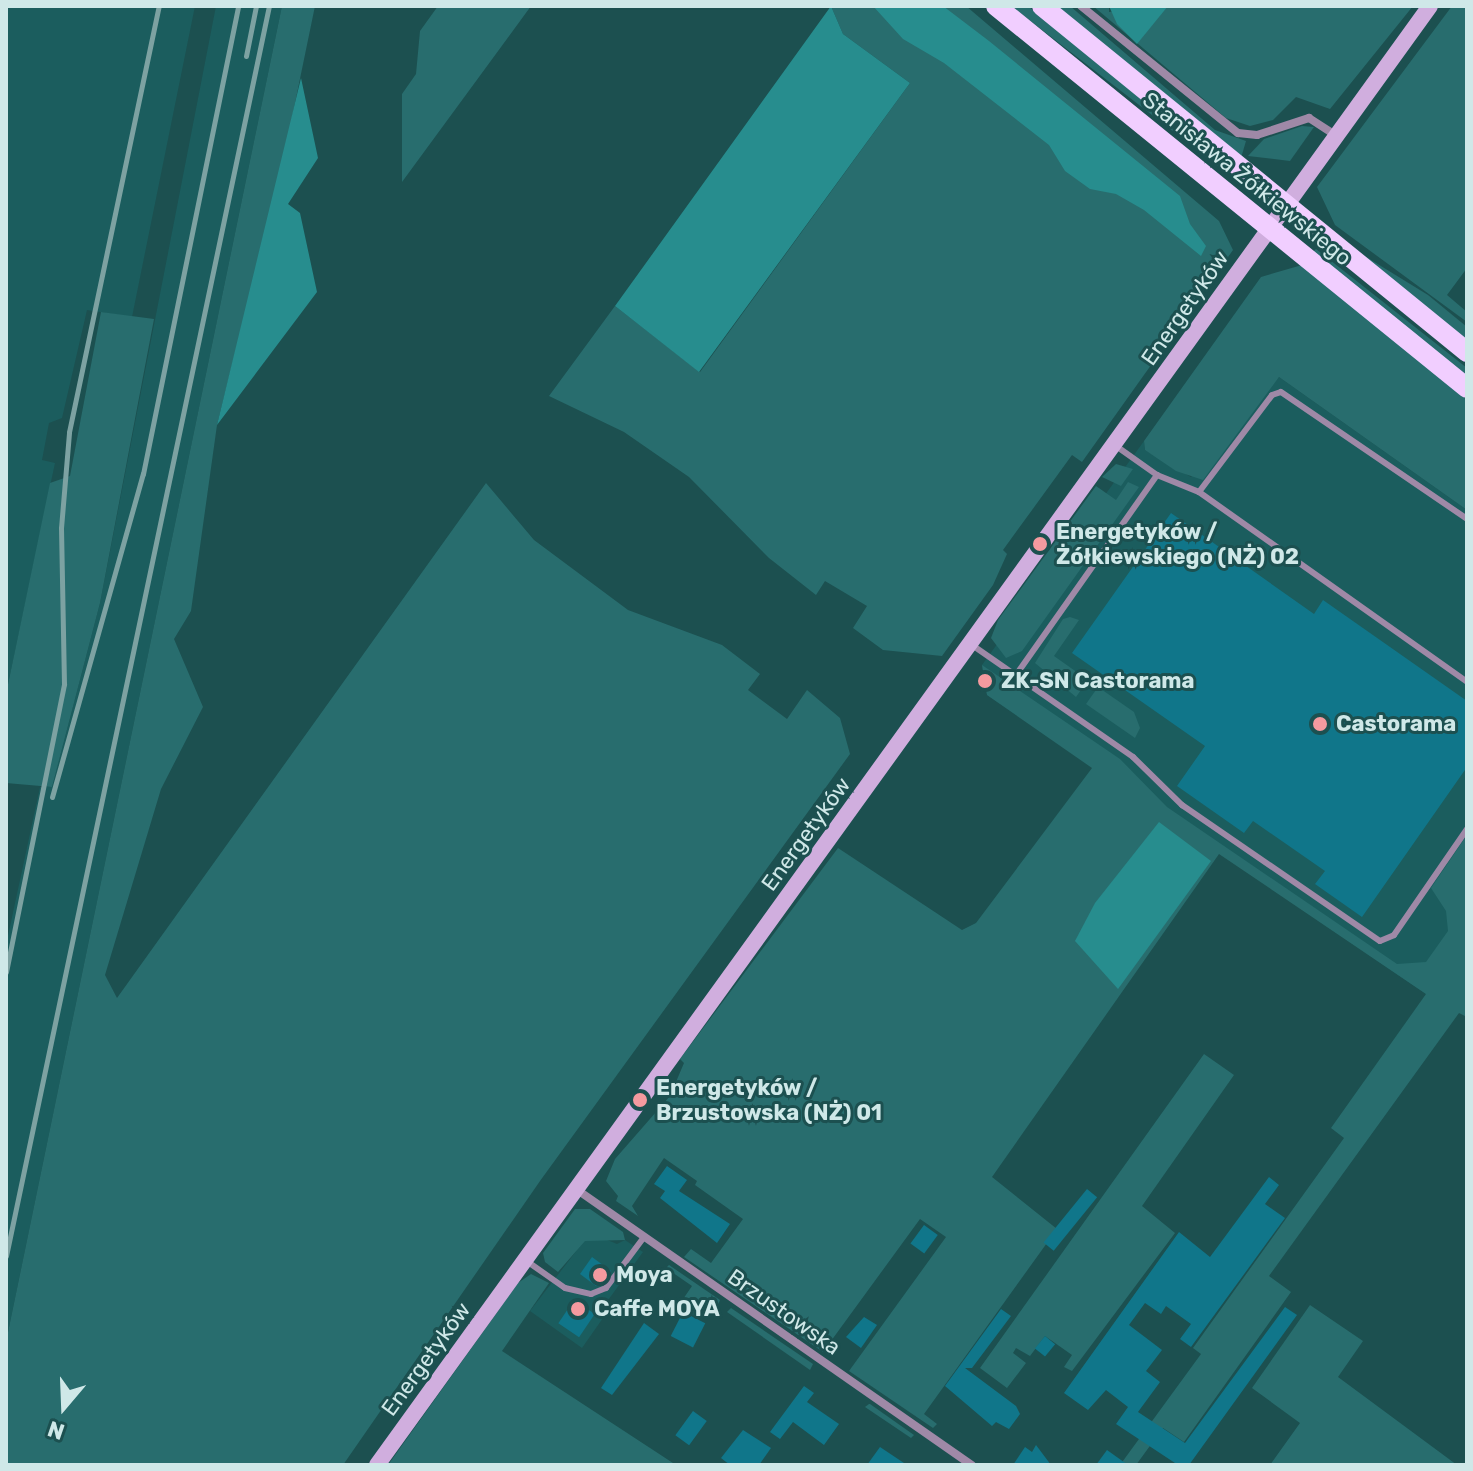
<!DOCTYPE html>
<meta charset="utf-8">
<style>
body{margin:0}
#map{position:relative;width:1473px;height:1471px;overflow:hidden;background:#1c5050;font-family:Rubik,sans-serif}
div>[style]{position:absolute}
.built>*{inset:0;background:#1b5d5e}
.green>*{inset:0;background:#286d6e}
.forest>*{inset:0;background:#278d8e}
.building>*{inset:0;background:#10768a;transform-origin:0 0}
.lane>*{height:6px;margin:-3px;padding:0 3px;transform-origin:3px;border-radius:3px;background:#9f89a7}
.street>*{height:8px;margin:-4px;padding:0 4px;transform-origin:4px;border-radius:4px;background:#9f89a7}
.secondary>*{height:16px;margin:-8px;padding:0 8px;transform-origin:8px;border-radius:8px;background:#d0aede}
.primary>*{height:20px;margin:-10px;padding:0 10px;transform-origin:10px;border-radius:10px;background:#f1ceff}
.rail>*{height:5px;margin:-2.5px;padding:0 2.5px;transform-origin:2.5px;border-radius:2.5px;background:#7da2a2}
.dots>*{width:22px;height:22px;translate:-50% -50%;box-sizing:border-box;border:4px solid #1c5050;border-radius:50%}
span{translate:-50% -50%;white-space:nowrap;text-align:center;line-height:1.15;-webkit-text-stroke:6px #1c5050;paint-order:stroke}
.street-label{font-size:22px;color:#cfe8e8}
.poi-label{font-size:22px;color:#cfe8e8;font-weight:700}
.left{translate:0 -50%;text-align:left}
.frame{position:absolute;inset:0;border:8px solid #cfe8e8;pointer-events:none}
.north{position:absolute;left:24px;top:1367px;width:80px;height:80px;-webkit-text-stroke:6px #1c5050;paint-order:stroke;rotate:199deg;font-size:22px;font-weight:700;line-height:32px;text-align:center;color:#cfe8e8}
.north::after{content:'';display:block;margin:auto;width:28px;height:36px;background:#cfe8e8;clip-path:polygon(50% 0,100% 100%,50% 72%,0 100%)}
</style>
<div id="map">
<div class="built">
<div style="clip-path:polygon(6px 6px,195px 6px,132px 317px,87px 310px,62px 418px,49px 423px,42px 460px,55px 463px,6px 694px)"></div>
<div style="clip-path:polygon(216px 6px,282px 6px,6px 1342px,6px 945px,40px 787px,52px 787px,100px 603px)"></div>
<div style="clip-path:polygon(1279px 377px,1467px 510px,1467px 928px,1426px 994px,987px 695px,982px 665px,1144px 441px,1145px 450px,1191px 477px)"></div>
<div style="clip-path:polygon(600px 1237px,617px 1244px,625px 1240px,643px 1252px,598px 1314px,603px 1318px,582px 1348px,530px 1311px,584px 1241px)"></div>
</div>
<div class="green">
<div style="clip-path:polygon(282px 6px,315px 6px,282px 166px,217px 425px,191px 611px,174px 639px,203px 707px,161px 789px,105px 975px,117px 998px,486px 483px,534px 540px,628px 610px,722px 645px,760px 674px,748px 690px,787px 719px,807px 690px,840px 718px,850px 754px,540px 1181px,343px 1465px,6px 1465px,6px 1342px)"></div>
<div style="clip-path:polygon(438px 6px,531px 6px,402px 182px,402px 94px,416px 74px,420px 31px)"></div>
<div style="clip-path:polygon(831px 6px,966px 6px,1219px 221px,1233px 250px,1082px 462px,1072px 455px,1003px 550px,1007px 554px,993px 585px,942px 656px,883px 650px,853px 628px,867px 606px,825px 581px,816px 595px,769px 558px,689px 477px,624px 432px,549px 396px,615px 306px,700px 372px,910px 83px,843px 34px)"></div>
<div style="clip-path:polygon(1011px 6px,1028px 6px,1229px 170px,1227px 173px)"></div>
<div style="clip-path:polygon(1056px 6px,1070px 6px,1215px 130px,1246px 141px,1241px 158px)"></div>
<div style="clip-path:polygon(1093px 6px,1109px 6px,1109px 12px,1161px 6px,1413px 6px,1330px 109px,1296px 97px,1273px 120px,1250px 126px,1226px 118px)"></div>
<div style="clip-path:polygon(1452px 6px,1467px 6px,1467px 268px,1447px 295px,1467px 312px,1467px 322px,1335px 225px,1317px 187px)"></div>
<div style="clip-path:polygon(1302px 126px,1314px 127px,1290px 161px,1248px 156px,1264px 139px)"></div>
<div style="clip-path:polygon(1316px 249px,1467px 368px,1467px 377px,1313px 252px)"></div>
<div style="clip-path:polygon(1363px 255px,1428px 295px,1467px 327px,1467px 342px)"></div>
<div style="clip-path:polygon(1302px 265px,1467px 400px,1467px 510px,1279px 377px,1203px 480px,1176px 471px,1145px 450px,1144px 441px,1261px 277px)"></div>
<div style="clip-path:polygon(101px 312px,154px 319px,100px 603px,52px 787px,6px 783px,6px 694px,50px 483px,70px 476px)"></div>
<div style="clip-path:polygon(1116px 464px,1133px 469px,1121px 486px,1102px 477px)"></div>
<div style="clip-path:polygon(1128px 482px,1139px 487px,1022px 651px,1006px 658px,991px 638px,998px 620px,1096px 486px,1116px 500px)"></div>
<div style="clip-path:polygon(1070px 617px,1079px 620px,1054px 656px,1088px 680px,1076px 697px,1035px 663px,1063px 619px)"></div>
<div style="clip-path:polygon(982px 665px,1120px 759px,1167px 807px,1397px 964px,1426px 962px,1448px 931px,1446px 911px,1431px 888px,1467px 835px,1467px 1017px,1459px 1013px,1269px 1276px,1291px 1292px,1184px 1442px,1163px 1428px,1136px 1465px,1120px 1465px,1201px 1354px,1193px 1348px,1344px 1138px,1331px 1128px,1426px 994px,1219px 854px,992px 1177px,1057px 1229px,924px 1414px,937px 1424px,933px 1428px,849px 1371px,946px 1237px,920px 1219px,823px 1352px,684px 1257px,691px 1249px,711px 1263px,743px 1219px,695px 1185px,697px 1181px,664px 1158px,632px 1206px,638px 1216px,616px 1201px,618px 1196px,606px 1181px,615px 1159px,670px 1096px,684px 1063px,680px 1059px,838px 848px,962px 930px,976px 923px,1092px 768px,987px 695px)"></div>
<div style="clip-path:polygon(1098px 687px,1134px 712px,1140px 728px,1135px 738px,1086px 704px)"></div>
<div style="clip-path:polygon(1204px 1054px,1234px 1075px,1142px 1206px,1175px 1233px,1072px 1371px,1064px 1367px,1072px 1355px,1045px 1336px,1030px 1356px,1016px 1348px,1013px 1353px,1026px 1363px,1007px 1388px,980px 1368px)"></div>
<div style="clip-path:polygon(575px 1209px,590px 1209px,623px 1232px,625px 1240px,585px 1241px,558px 1272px,545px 1262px,543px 1253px)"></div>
<div style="clip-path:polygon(669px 1265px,720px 1300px,718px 1305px,695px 1316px,679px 1305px,692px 1286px,666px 1268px)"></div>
<div style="clip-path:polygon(531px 1274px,549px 1283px,502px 1351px,676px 1465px,388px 1465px,518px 1283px)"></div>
<div style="clip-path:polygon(1310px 1305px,1363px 1341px,1338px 1377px,1457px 1465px,1270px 1465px,1300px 1423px,1252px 1388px)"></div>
<div style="clip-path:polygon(731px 1308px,813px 1364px,810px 1370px,727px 1312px)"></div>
<div style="clip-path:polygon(869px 1404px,870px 1404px,914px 1435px,911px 1438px,865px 1407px)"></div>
</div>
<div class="forest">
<div style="clip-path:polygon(831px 6px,843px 34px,910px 83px,699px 372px,615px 306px)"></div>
<div style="clip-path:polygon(873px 6px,943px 6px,989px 41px,1180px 196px,1190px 224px,1206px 246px,1201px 256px,1144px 210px,1116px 194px,1090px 189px,1065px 171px,1049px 145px,944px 63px,903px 39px)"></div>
<div style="clip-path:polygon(1109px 6px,1168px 6px,1137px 44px,1117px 24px)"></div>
<div style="clip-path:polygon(301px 78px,318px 158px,288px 204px,300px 213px,317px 292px,217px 425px)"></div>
<div style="clip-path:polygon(1159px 822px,1211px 861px,1118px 989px,1075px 941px,1095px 903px)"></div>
</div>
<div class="building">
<div style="clip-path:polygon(1171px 513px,1314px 614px,1323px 600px,1467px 701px,1467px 767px,1362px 917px,1315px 884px,1325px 871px,1253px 821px,1244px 833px,1177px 786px,1205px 746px,1072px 653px)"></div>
<div style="clip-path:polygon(667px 1166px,687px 1180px,679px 1191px,730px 1224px,717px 1243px,660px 1198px,665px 1191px,654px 1184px)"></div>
<div style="clip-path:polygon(1269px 1177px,1279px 1185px,1265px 1204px,1285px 1218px,1191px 1347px,1180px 1339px,1191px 1324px,1166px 1306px,1161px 1314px,1145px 1303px,1129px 1325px,1162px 1350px,1146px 1371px,1160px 1382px,1138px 1412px,1185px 1443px,1285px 1307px,1297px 1315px,1189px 1465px,1178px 1465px,1116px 1424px,1128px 1407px,1106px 1390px,1088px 1410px,1064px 1393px,1179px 1232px,1210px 1257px)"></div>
<div style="left:1087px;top:1189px;width:13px;height:69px;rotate:39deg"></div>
<div style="left:924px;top:1225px;width:17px;height:23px;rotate:36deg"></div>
<div style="clip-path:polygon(592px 1257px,611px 1271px,596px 1286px,580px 1274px)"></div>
<div style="left:574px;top:1300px;width:25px;height:28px;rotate:34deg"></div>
<div style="clip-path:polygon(1001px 1309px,1011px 1316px,972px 1368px,965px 1368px,1016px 1406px,1020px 1414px,1009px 1429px,996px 1422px,992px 1426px,945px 1386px)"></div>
<div style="left:683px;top:1312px;width:25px;height:27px;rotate:27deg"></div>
<div style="clip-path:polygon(864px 1317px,877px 1325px,861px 1348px,846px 1337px)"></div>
<div style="clip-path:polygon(644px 1323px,659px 1334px,612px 1395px,601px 1388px)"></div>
<div style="left:1045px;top:1336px;width:13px;height:16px;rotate:39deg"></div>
<div style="clip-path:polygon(804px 1386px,814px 1393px,807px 1402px,839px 1424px,824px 1445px,793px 1422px,780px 1439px,770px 1432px)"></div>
<div style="left:693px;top:1411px;width:17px;height:30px;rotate:36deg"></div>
<div style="clip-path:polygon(743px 1430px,771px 1448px,759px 1465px,730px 1465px,721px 1458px)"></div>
<div style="clip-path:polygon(1036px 1445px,1051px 1465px,1013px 1465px,1025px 1447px,1032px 1452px)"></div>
<div style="clip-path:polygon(880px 1447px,907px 1465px,867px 1465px)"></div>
<div style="clip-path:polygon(1107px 1450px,1128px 1465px,1096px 1465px)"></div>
</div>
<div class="lane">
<div style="left:1116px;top:446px;width:50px;rotate:35.3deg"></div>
<div style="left:1157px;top:475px;width:45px;rotate:22deg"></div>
<div style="left:1199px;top:492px;width:329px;rotate:35.3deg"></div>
<div style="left:1199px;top:492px;width:121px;rotate:-53deg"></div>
<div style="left:1272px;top:395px;width:9px;rotate:-18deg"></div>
<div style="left:1281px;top:392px;width:225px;rotate:34.3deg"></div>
<div style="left:972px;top:645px;width:196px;rotate:34.8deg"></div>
<div style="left:1133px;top:757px;width:69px;rotate:44.4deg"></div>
<div style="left:1182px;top:805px;width:240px;rotate:34.5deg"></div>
<div style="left:1380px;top:941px;width:15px;rotate:-23deg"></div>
<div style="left:1394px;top:935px;width:129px;rotate:-55.4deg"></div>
<div style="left:1016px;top:675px;width:245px;rotate:-54.8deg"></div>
<div style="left:528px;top:1262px;width:45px;rotate:35.1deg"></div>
<div style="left:565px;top:1288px;width:27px;rotate:13deg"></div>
<div style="left:591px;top:1294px;width:16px;rotate:-22deg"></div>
<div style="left:606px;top:1288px;width:64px;rotate:-53.3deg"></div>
</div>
<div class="street">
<div style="left:1081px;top:6px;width:202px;rotate:39deg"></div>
<div style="left:1238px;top:133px;width:19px;rotate:6deg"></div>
<div style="left:1257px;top:135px;width:55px;rotate:-18.1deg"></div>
<div style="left:1309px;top:118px;width:31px;rotate:33deg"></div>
<div style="left:576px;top:1189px;width:483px;rotate:34.9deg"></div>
</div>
<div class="secondary">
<div style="left:377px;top:1465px;width:1799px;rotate:-54.18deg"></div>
</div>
<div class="primary">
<div style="left:996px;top:6px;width:606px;rotate:39.04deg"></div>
<div style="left:1042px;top:6px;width:548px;rotate:39.15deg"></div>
</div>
<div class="rail">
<div style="left:246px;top:56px;width:51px;rotate:-78.7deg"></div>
<div style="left:52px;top:797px;width:336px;rotate:-74.3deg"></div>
<div style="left:143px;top:474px;width:478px;rotate:-78.5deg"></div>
<div style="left:6px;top:972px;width:294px;rotate:-78.6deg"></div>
<div style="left:64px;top:684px;width:156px;rotate:-91.1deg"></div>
<div style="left:61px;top:528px;width:96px;rotate:-85.2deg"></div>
<div style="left:69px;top:432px;width:435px;rotate:-78.1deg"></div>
<div style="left:6px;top:1256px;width:1277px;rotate:-78.12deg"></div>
</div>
<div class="dots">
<div style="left:1040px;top:544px;background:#f49a9f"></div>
<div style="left:985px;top:681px;background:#f49a9f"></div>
<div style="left:1320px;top:724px;background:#f49a9f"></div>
<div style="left:640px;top:1100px;background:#f49a9f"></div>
<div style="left:600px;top:1275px;background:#f49a9f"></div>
<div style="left:578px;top:1309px;background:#f49a9f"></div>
</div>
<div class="street-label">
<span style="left:1247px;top:179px;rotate:39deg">Stanisława Żółkiewskiego</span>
<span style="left:1185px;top:308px;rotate:-55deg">Energetyków</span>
<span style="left:806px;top:834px;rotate:-54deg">Energetyków</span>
<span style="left:784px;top:1312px;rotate:35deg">Brzustowska</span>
<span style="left:426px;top:1359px;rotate:-54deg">Energetyków</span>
</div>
<div class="poi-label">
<span class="left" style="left:1056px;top:544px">Energetyków /<br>Żółkiewskiego (NŻ) 02</span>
<span class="left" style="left:1001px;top:681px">ZK-SN Castorama</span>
<span class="left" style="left:1336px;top:724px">Castorama</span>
<span class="left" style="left:656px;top:1100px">Energetyków /<br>Brzustowska (NŻ) 01</span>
<span class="left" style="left:616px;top:1275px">Moya</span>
<span class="left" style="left:594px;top:1309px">Caffe MOYA</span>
</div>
<div class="frame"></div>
<div class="north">N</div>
</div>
